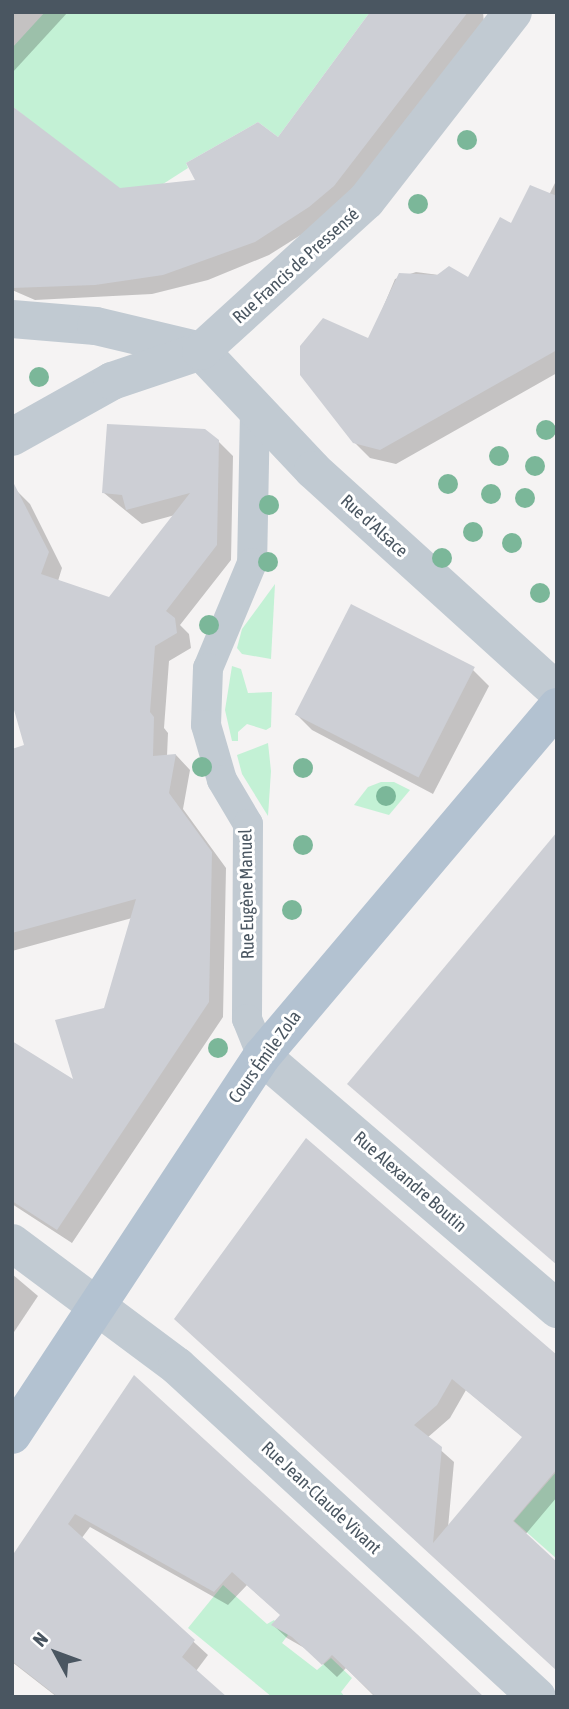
<!DOCTYPE html>
<meta charset="utf-8">
<style>
body{margin:0}
#map{position:relative;width:569px;height:1709px;overflow:hidden;background:#f5f3f3;font-family:"Asap Condensed",sans-serif}
div>[style]{position:absolute}
.green>*{inset:0;background:#c3f1d5}
.shadow>*{inset:0;background:#0003}
.building>*{inset:0;background:#cdcfd5;transform-origin:0 0}
.pedestrian>*{height:30px;margin:-15px;padding:0 15px;transform-origin:15px;border-radius:15px;background:#c1cad2}
.minor>*{height:38px;margin:-19px;padding:0 19px;transform-origin:19px;border-radius:19px;background:#c1cad2}
.tertiary>*{height:38px;margin:-19px;padding:0 19px;transform-origin:19px;border-radius:19px;background:#c1cad2}
.primary>*{height:38px;margin:-19px;padding:0 19px;transform-origin:19px;border-radius:19px;background:#b3c2d1}
.trees>*{width:20px;height:20px;margin:-10px;border-radius:50%;background:#7bb799}
span{translate:-50% -50%;white-space:nowrap;text-align:center;line-height:1.15;-webkit-text-stroke:6px #fff;paint-order:stroke}
.street-label{font-size:18px;color:#4a5661}
.frame{position:absolute;inset:0;border:14px solid #4a5661;pointer-events:none}
.north{position:absolute;left:21px;top:1618px;width:70px;height:70px;-webkit-text-stroke:5px #fff;paint-order:stroke;rotate:311deg;font-size:19px;font-weight:700;line-height:28px;text-align:center;color:#4a5661}
.north::after{content:'';display:block;margin:auto;width:24px;height:32px;background:#4a5661;clip-path:polygon(50% 0,100% 100%,50% 72%,0 100%)}
</style>
<div id="map">
<div class="green">
<div style="clip-path:polygon(45px 12px,370px 12px,278px 137px,258px 122px,186px 163px,188px 168px,163px 184px,118px 192px,12px 106px,12px 48px)"></div>
<div style="clip-path:polygon(275px 584px,271px 659px,242px 654px,237px 648px,242px 629px)"></div>
<div style="clip-path:polygon(232px 666px,241px 669px,248px 693px,272px 692px,271px 727px,266px 730px,247px 724px,238px 732px,238px 741px,232px 741px,225px 710px)"></div>
<div style="clip-path:polygon(268px 743px,271px 771px,268px 816px,242px 774px,237px 755px)"></div>
<div style="clip-path:polygon(381px 782px,394px 782px,410px 790px,389px 815px,354px 805px,368px 787px)"></div>
<div style="clip-path:polygon(557px 1471px,557px 1559px,514px 1521px)"></div>
<div style="clip-path:polygon(223px 1585px,267px 1624px,274px 1620px,288px 1635px,282px 1643px,317px 1670px,331px 1658px,352px 1678px,341px 1692px,345px 1697px,272px 1697px,188px 1628px)"></div>
</div>
<div class="shadow">
<div style="clip-path:polygon(12px 12px,68px 12px,12px 73px)"></div>
<div style="clip-path:polygon(372px 12px,483px 12px,484px 23px,348px 200px,323px 221px,269px 255px,208px 280px,152px 294px,35px 300px,12px 290px,12px 109px,119px 190px,197px 182px,279px 140px)"></div>
<div style="clip-path:polygon(556px 181px,557px 373px,396px 464px,370px 458px,354px 442px,369px 341px,395px 279px,416px 272px,469px 279px,512px 226px,549px 195px)"></div>
<div style="clip-path:polygon(218px 441px,233px 456px,231px 560px,180px 625px,189px 634px,191px 648px,169px 661px,164px 728px,168px 733px,167px 756px,176px 755px,190px 770px,183px 809px,226px 868px,223px 1017px,72px 1243px,12px 1204px,12px 1043px,76px 1083px,105px 1009px,132px 918px,12px 951px,12px 751px,26px 747px,16px 490px,30px 504px,62px 568px,58px 581px,110px 599px,175px 515px,142px 524px,104px 493px)"></div>
<div style="clip-path:polygon(473px 670px,489px 686px,433px 794px,312px 730px,296px 714px)"></div>
<div style="clip-path:polygon(12px 1274px,38px 1296px,12px 1335px)"></div>
<div style="clip-path:polygon(evenodd,190px 1332px,557px 1357px,557px 1497px,525px 1535px,557px 1670px,190px 1332px,466px 1390px,524px 1438px,448px 1528px,454px 1462px,427px 1438px,450px 1418px,466px 1390px)"></div>
<div style="clip-path:polygon(135px 1378px,482px 1697px,375px 1697px,346px 1668px,337px 1677px,308px 1650px,287px 1638px,273px 1625px,281px 1615px,247px 1585px,228px 1605px,90px 1527px,81px 1539px,208px 1655px,196px 1671px,224px 1697px,57px 1697px,12px 1662px,12px 1560px)"></div>
</div>
<div class="building">
<div style="clip-path:polygon(370px 12px,468px 12px,334px 186px,309px 207px,255px 242px,163px 275px,95px 285px,12px 288px,12px 106px,120px 188px,195px 180px,186px 163px,258px 122px,278px 137px)"></div>
<div style="clip-path:polygon(530px 185px,557px 196px,557px 350px,380px 450px,353px 443px,300px 375px,300px 346px,323px 318px,368px 338px,399px 273px,437px 275px,449px 266px,468px 277px,500px 217px,511px 223px)"></div>
<div style="clip-path:polygon(107px 424px,205px 429px,219px 440px,217px 545px,166px 611px,175px 618px,177px 633px,155px 646px,150px 712px,154px 717px,153px 756px,176px 754px,169px 793px,212px 852px,209px 1002px,57px 1230px,12px 1201px,12px 1041px,73px 1079px,55px 1020px,104px 1008px,136px 899px,12px 933px,12px 749px,24px 745px,12px 703px,12px 480px,49px 552px,41px 574px,109px 597px,190px 493px,126px 510px,122px 495px,102px 493px)"></div>
<div style="left:351px;top:604px;width:139px;height:124px;rotate:27deg"></div>
<div style="clip-path:polygon(557px 832px,557px 1265px,347px 1084px)"></div>
<div style="clip-path:polygon(evenodd,306px 1138px,557px 1355px,557px 1469px,513px 1521px,557px 1562px,557px 1671px,174px 1319px,306px 1138px,452px 1379px,522px 1437px,433px 1543px,442px 1447px,414px 1425px,437px 1405px,452px 1379px)"></div>
<div style="clip-path:polygon(134px 1375px,417px 1634px,484px 1697px,376px 1697px,332px 1655px,322px 1665px,292px 1637px,271px 1625px,280px 1615px,232px 1572px,214px 1592px,75px 1514px,68px 1524px,195px 1640px,182px 1657px,227px 1697px,58px 1697px,12px 1661px,12px 1556px)"></div>
</div>
<div class="pedestrian">
<div style="left:255px;top:411px;width:152px;rotate:91.1deg"></div>
<div style="left:252px;top:563px;width:114px;rotate:112.7deg"></div>
<div style="left:208px;top:668px;width:57px;rotate:92deg"></div>
<div style="left:206px;top:725px;width:57px;rotate:73.8deg"></div>
<div style="left:222px;top:780px;width:51px;rotate:59.4deg"></div>
<div style="left:248px;top:824px;width:195px;rotate:90.3deg"></div>
<div style="left:247px;top:1019px;width:40px;rotate:68deg"></div>
</div>
<div class="minor">
<div style="left:12px;top:319px;width:84px;rotate:4.8deg"></div>
<div style="left:96px;top:326px;width:108px;rotate:13.4deg"></div>
<div style="left:262px;top:1056px;width:389px;rotate:40.6deg"></div>
<div style="left:12px;top:1243px;width:206px;rotate:36.7deg"></div>
<div style="left:177px;top:1366px;width:489px;rotate:42.6deg"></div>
</div>
<div class="tertiary">
<div style="left:201px;top:351px;width:163px;rotate:46.7deg"></div>
<div style="left:313px;top:470px;width:329px;rotate:42.2deg"></div>
<div style="left:12px;top:437px;width:115px;rotate:-29.2deg"></div>
<div style="left:112px;top:381px;width:94px;rotate:-18.6deg"></div>
<div style="left:201px;top:351px;width:223px;rotate:-42.3deg"></div>
<div style="left:366px;top:201px;width:239px;rotate:-52.1deg"></div>
</div>
<div class="primary">
<div style="left:12px;top:1435px;width:454px;rotate:-56.6deg"></div>
<div style="left:262px;top:1056px;width:457px;rotate:-49.8deg"></div>
</div>
<div class="trees">
<div style="left:467px;top:140px"></div>
<div style="left:418px;top:204px"></div>
<div style="left:39px;top:377px"></div>
<div style="left:546px;top:430px"></div>
<div style="left:499px;top:456px"></div>
<div style="left:535px;top:466px"></div>
<div style="left:448px;top:484px"></div>
<div style="left:491px;top:494px"></div>
<div style="left:525px;top:498px"></div>
<div style="left:269px;top:505px"></div>
<div style="left:473px;top:532px"></div>
<div style="left:512px;top:543px"></div>
<div style="left:442px;top:558px"></div>
<div style="left:268px;top:562px"></div>
<div style="left:540px;top:593px"></div>
<div style="left:209px;top:625px"></div>
<div style="left:202px;top:767px"></div>
<div style="left:303px;top:768px"></div>
<div style="left:386px;top:796px"></div>
<div style="left:303px;top:845px"></div>
<div style="left:292px;top:910px"></div>
<div style="left:218px;top:1048px"></div>
</div>
<div class="street-label">
<span style="left:296px;top:266px;rotate:-42deg">Rue Francis de Pressensé</span>
<span style="left:374px;top:526px;rotate:42deg">Rue d'Alsace</span>
<span style="left:247px;top:894px;rotate:-91deg">Rue Eugène Manuel</span>
<span style="left:265px;top:1057px;rotate:-54deg">Cours Émile Zola</span>
<span style="left:410px;top:1182px;rotate:41deg">Rue Alexandre Boutin</span>
<span style="left:321px;top:1498px;rotate:43deg">Rue Jean-Claude Vivant</span>
</div>
<div class="frame"></div>
<div class="north">N</div>
</div>
